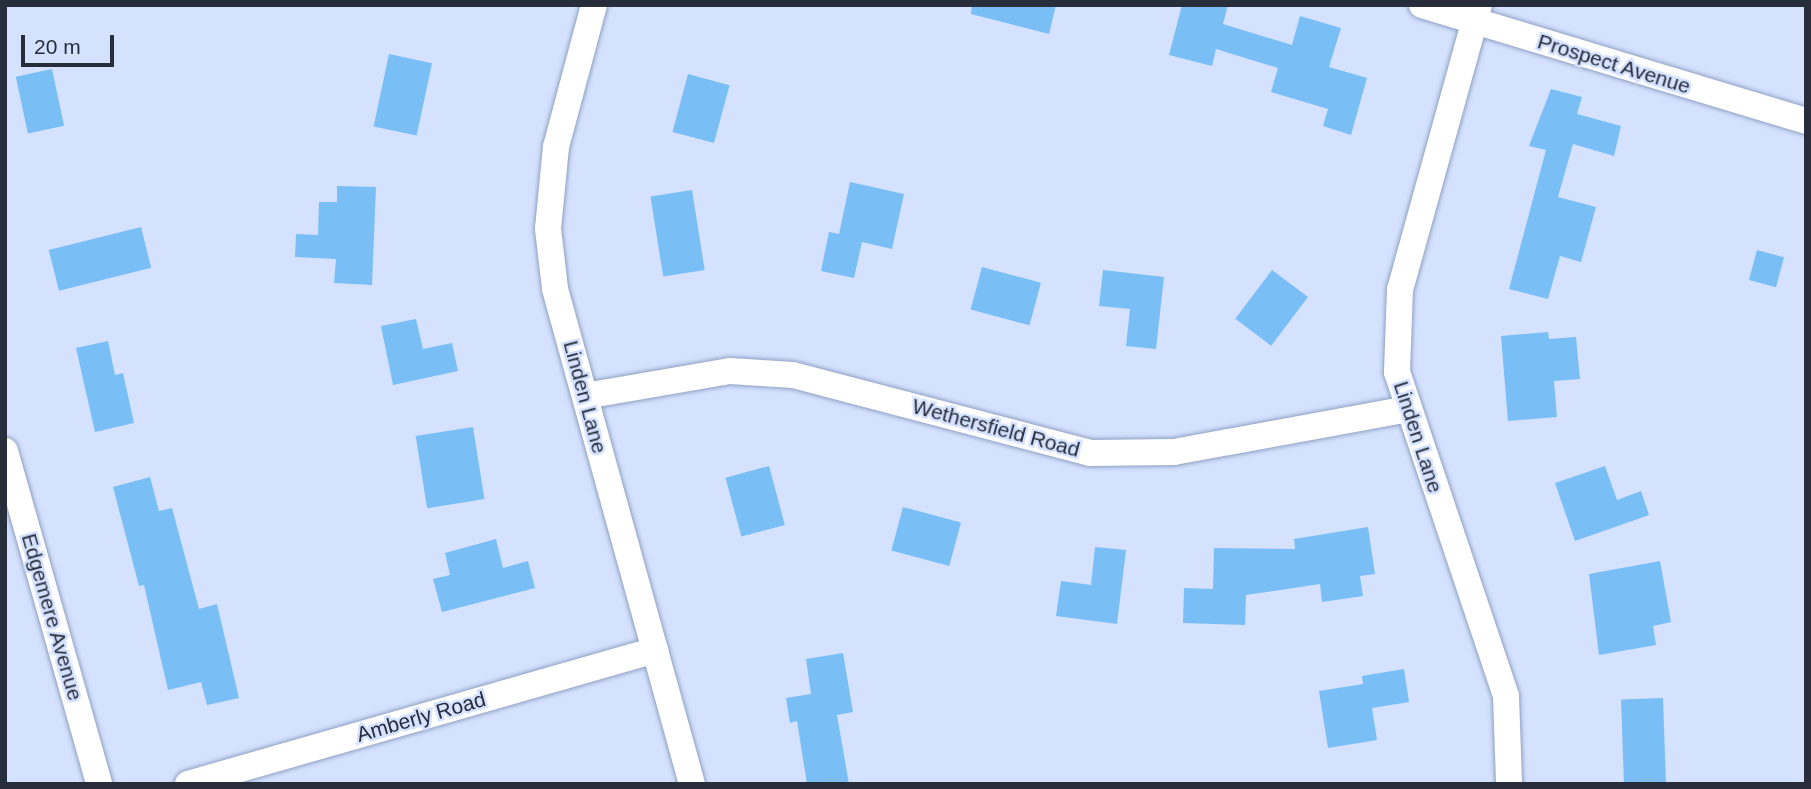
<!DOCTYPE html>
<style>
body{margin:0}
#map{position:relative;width:1811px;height:789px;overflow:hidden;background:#d4e2ff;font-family:Helvetica,sans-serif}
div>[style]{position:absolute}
.building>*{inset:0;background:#7abef6;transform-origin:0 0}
.roads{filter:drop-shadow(0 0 2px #90a1c2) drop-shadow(0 0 2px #90a1c2)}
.street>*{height:26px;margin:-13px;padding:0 13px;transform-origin:13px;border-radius:13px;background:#fff}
span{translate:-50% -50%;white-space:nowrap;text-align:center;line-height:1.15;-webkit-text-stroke:5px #d4e2ff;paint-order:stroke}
.street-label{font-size:21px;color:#272d3b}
.frame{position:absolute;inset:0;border:7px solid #272d3b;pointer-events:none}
.scale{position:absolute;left:21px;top:35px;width:93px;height:32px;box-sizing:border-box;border:4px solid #272d3b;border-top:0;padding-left:9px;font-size:21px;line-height:24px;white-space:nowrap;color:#272d3b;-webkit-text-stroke:5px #d4e2ff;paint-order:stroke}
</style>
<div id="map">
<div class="building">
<div style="clip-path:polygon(972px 5px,1056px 5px,1049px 34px,971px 14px)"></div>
<div style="clip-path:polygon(1182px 5px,1228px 5px,1223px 24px,1292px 45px,1300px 16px,1341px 28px,1329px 67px,1367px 78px,1351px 135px,1323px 126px,1328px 109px,1271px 92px,1278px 68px,1216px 49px,1212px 66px,1169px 55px)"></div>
<div style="left:389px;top:54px;width:44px;height:74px;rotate:12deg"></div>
<div style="left:52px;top:69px;width:58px;height:37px;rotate:78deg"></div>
<div style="left:688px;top:74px;width:43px;height:60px;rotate:15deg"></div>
<div style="clip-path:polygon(1551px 89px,1582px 97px,1577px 114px,1621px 126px,1614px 156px,1573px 144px,1558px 197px,1596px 207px,1581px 262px,1560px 256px,1548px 299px,1509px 289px,1546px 150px,1529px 146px)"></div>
<div style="clip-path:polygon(850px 182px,904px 194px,892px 249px,862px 242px,854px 278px,821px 271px,829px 232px,839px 234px)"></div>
<div style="clip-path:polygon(337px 186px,376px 187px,372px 285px,334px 283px,336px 259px,295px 257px,296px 234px,318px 235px,319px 202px,337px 202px)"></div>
<div style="left:692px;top:190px;width:81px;height:42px;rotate:81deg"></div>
<div style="left:141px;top:227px;width:42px;height:95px;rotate:76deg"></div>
<div style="left:1757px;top:250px;width:28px;height:31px;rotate:15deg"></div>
<div style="left:982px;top:267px;width:61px;height:44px;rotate:15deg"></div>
<div style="clip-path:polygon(1103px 270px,1164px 277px,1156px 349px,1126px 346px,1130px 309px,1099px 306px)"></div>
<div style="left:1272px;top:270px;width:45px;height:61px;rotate:37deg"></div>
<div style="clip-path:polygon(416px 319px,423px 349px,452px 343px,458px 371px,393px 385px,381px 326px)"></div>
<div style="clip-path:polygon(1548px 332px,1549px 339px,1576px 337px,1580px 379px,1554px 381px,1557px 417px,1508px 421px,1501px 336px)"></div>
<div style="clip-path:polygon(108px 341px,115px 375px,123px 373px,134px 423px,95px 432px,76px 348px)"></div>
<div style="left:473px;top:427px;width:73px;height:58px;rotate:81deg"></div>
<div style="left:769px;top:466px;width:61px;height:45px;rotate:75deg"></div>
<div style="clip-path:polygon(1605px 466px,1617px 500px,1641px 491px,1649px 515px,1575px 541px,1555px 483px)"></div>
<div style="clip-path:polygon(150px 477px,159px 511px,172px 508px,199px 609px,217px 604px,239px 698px,207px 705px,201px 682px,168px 690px,144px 585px,139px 586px,113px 487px)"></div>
<div style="left:903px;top:507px;width:60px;height:45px;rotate:15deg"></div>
<div style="clip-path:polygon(1368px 527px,1375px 574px,1360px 576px,1363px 596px,1322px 602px,1320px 584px,1246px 595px,1245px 625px,1183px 623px,1184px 588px,1213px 589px,1214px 548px,1295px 549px,1294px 539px)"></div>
<div style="clip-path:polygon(496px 539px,503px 568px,528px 561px,535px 588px,442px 612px,433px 579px,450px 575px,445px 553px)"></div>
<div style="clip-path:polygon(1095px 547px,1126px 550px,1117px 624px,1056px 616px,1061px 581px,1091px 585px)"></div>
<div style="clip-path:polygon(1660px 561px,1671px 622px,1653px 626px,1656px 645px,1599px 655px,1589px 574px)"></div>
<div style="clip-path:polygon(843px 653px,853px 712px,837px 715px,849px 784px,807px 784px,797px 721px,790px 723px,786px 698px,811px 694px,806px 659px)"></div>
<div style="clip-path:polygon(1404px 669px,1409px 702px,1372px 708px,1377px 740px,1328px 748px,1319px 691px,1363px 684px,1362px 676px)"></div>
<div style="left:1663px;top:698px;width:86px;height:42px;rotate:88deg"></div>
</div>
<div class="roads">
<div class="street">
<div style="left:594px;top:5px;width:147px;rotate:105deg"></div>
<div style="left:556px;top:147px;width:82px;rotate:95.6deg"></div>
<div style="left:548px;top:229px;width:60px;rotate:83.3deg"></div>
<div style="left:555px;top:289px;width:514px;rotate:74.53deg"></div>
<div style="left:1422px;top:5px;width:401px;rotate:16.8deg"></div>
<div style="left:1479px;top:5px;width:295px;rotate:105.5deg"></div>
<div style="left:1400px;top:289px;width:83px;rotate:92.1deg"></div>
<div style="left:1397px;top:372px;width:342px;rotate:71.4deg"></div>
<div style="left:1506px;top:696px;width:88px;rotate:88deg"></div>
<div style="left:585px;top:396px;width:147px;rotate:-9.8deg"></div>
<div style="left:730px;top:371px;width:63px;rotate:3.6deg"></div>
<div style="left:793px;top:375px;width:307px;rotate:14.7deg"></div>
<div style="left:1090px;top:453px;width:84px;rotate:-0.7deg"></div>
<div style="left:1174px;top:452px;width:239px;rotate:-10.4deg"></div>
<div style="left:5px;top:451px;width:346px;rotate:74.2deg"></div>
<div style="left:188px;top:784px;width:486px;rotate:-16deg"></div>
</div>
</div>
<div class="street-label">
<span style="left:1614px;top:64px;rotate:17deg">Prospect Avenue</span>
<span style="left:585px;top:397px;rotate:75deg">Linden Lane</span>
<span style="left:996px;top:428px;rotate:15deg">Wethersfield Road</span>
<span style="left:1418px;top:437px;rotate:72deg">Linden Lane</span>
<span style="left:52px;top:617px;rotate:74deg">Edgemere Avenue</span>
<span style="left:421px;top:717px;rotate:-16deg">Amberly Road</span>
</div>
<div class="frame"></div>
<div class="scale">20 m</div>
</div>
